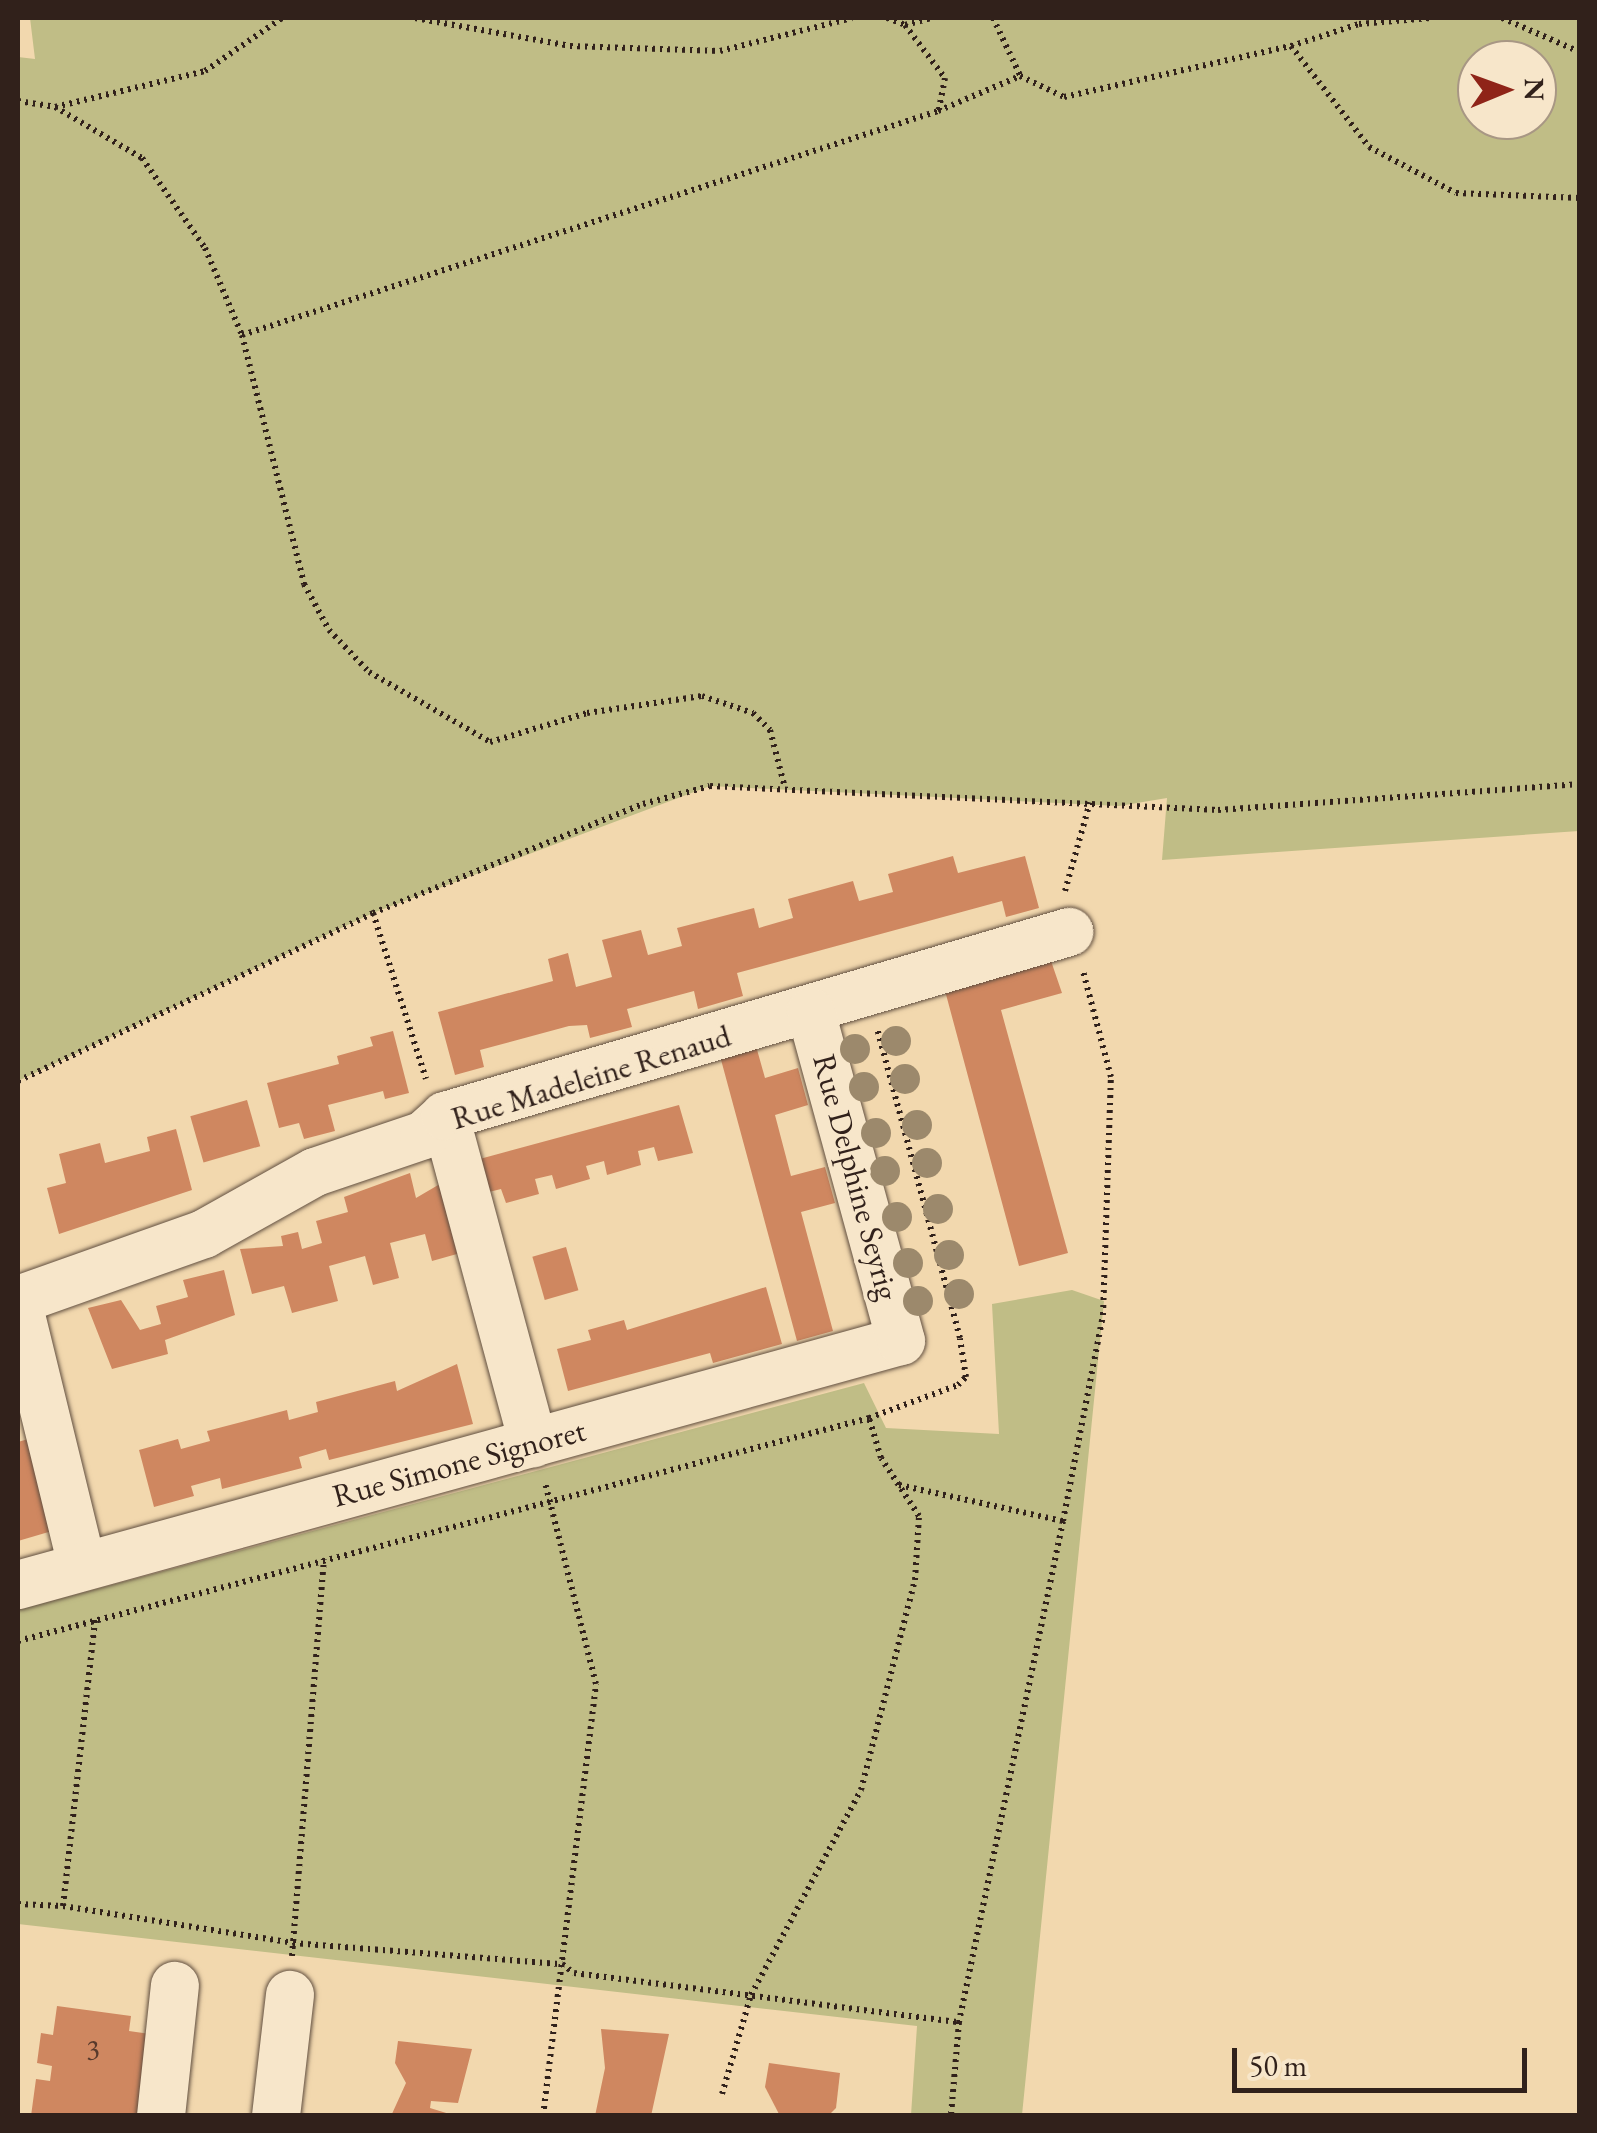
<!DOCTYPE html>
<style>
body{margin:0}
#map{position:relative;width:1597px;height:2133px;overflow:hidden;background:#f2d8ae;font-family:"EB Garamond",serif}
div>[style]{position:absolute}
.green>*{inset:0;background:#c0bd86}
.building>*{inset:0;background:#cf8760;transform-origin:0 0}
.path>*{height:6px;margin-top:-3px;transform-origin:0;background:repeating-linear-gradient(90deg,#31211b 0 2.5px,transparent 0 7.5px)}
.roads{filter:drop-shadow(0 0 2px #614f40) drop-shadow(0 0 2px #614f40)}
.minor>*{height:48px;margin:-24px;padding:0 24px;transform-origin:24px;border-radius:24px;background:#f7e6ca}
.trees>*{width:30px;height:30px;margin:-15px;border-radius:50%;background:#9c896c}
span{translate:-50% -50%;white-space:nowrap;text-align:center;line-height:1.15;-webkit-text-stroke:8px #f7e6ca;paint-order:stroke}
.number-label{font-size:28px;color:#583a2c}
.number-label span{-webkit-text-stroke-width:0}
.street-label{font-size:32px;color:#31211b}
.frame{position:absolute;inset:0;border:20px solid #31211b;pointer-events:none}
.north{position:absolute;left:1457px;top:40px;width:100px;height:100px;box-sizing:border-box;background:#f7e6ca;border:2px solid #a89784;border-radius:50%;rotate:89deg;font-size:28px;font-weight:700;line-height:40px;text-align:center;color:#31211b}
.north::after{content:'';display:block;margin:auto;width:35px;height:45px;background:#8f2418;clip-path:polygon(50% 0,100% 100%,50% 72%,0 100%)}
.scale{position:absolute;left:1232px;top:2048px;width:295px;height:45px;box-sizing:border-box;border:5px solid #31211b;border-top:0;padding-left:12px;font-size:30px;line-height:35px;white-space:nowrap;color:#31211b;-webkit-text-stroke:8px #f7e6ca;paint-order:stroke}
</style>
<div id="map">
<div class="green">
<div style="clip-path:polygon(evenodd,30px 18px,1579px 18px,1579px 831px,1162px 860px,1167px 798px,1119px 806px,710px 786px,373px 913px,18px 1081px,18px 57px,35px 59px,30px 18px,1477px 60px,1537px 60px,1537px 120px,1477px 120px,1477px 60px)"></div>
<div style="clip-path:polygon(1072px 1290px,1104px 1301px,1022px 2115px,911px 2115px,917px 2026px,18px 1924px,18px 1610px,864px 1383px,886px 1428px,999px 1434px,992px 1304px)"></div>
</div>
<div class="building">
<div style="clip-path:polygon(953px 856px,958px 873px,1025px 856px,1039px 908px,1006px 917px,1002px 901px,737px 973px,743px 996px,698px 1009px,694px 991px,627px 1009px,632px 1027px,590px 1038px,587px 1025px,569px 1026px,480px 1050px,484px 1067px,455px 1075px,438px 1012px,553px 981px,548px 959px,568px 953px,576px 987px,612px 977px,602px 940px,641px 930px,648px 955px,682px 946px,677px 928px,754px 908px,759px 928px,793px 918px,788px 899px,853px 881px,859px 901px,893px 892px,888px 874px)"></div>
<div style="clip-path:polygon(1050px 958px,1062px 993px,1001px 1010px,1068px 1253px,1019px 1266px,944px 987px)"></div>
<div style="clip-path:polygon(393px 1031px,409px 1093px,385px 1099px,383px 1091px,328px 1105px,335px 1131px,304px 1139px,299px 1123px,279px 1128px,267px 1083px,339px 1064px,337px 1056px,373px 1046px,370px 1037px)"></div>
<div style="clip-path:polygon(756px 1046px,765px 1078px,798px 1068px,808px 1105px,775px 1115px,791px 1176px,825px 1167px,835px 1203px,801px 1212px,833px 1331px,797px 1341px,720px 1056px)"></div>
<div style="left:247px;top:1100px;width:48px;height:59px;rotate:74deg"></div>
<div style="clip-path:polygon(679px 1105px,693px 1153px,658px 1161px,654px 1147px,638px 1151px,641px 1165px,607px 1175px,604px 1161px,586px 1166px,590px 1179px,556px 1189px,552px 1175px,535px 1179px,539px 1194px,506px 1203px,501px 1189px,485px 1193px,476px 1160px)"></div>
<div style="clip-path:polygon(176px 1129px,192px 1190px,59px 1234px,47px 1188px,66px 1183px,59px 1154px,100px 1143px,105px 1163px,150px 1151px,147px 1137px)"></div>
<div style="clip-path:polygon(410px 1173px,416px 1198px,445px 1181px,464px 1252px,432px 1261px,425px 1234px,390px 1243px,399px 1278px,373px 1285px,365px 1256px,329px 1266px,338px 1301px,292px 1313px,284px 1286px,252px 1294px,240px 1249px,283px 1246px,281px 1236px,298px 1232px,302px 1249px,322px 1243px,316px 1221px,348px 1212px,344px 1197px)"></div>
<div style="left:566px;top:1247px;width:45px;height:35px;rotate:74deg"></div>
<div style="clip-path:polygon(224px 1270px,235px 1315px,165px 1340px,168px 1354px,112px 1369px,88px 1308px,121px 1300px,140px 1330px,161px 1324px,156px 1306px,188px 1297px,183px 1280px)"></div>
<div style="clip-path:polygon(766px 1287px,782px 1344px,713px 1363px,710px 1353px,568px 1391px,557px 1349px,591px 1340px,588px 1330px,624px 1320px,627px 1330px)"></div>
<div style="clip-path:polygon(457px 1364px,473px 1424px,329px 1460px,326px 1449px,299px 1457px,302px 1468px,222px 1489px,220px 1478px,191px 1486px,194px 1496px,154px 1507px,139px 1450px,178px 1439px,181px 1449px,210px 1441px,207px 1431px,287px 1410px,289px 1420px,318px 1412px,316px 1402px,395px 1381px,397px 1391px)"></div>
<div style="clip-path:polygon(28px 1439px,52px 1531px,18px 1541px,18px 1442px)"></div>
<div style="clip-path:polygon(57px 2006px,131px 2016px,129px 2031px,150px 2034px,139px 2116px,31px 2116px,36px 2079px,50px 2081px,52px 2066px,37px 2063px,41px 2033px,53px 2035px)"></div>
<div style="clip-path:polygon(601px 2029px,669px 2034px,651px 2116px,595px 2116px,605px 2068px)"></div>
<div style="clip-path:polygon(398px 2041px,472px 2049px,458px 2103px,431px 2101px,430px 2108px,456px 2116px,391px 2116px,406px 2083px,395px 2063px)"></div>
<div style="clip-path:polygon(769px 2063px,840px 2073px,836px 2108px,828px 2116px,780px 2116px,765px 2087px)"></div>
</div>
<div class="path">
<div style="left:415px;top:18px;width:158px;rotate:10.2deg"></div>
<div style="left:570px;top:46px;width:150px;rotate:1.9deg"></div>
<div style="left:720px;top:51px;width:136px;rotate:-14deg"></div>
<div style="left:887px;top:18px;width:19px;rotate:21deg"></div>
<div style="left:905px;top:25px;width:66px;rotate:53deg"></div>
<div style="left:945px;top:78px;width:33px;rotate:101deg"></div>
<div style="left:993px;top:18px;width:63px;rotate:64.7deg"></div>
<div style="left:1502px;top:18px;width:85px;rotate:23.6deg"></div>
<div style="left:905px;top:25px;width:27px;rotate:-15deg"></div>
<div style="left:1291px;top:46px;width:71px;rotate:-17.9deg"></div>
<div style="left:1359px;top:24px;width:72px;rotate:-4.8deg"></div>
<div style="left:18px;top:101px;width:37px;rotate:9deg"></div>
<div style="left:55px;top:107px;width:101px;rotate:30.4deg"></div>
<div style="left:142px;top:158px;width:110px;rotate:55deg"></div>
<div style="left:205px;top:248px;width:95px;rotate:67deg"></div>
<div style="left:242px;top:335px;width:257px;rotate:76deg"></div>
<div style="left:304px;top:584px;width:52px;rotate:61.5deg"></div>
<div style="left:329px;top:630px;width:58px;rotate:46.4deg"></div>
<div style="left:369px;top:672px;width:140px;rotate:30deg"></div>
<div style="left:490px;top:742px;width:101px;rotate:-16.6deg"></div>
<div style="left:587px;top:713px;width:116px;rotate:-8.4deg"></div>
<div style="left:702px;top:696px;width:54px;rotate:18.4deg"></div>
<div style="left:753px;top:713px;width:24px;rotate:45deg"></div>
<div style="left:770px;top:730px;width:56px;rotate:75.5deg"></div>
<div style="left:55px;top:107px;width:154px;rotate:-13.5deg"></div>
<div style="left:205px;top:71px;width:93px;rotate:-34.5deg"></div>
<div style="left:242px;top:335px;width:731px;rotate:-17.84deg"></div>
<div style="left:938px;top:111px;width:89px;rotate:-23.1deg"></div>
<div style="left:1020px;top:76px;width:49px;rotate:25.5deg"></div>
<div style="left:1064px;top:97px;width:233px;rotate:-12.7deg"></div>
<div style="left:1291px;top:46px;width:128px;rotate:52.3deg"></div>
<div style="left:1369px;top:147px;width:98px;rotate:27.9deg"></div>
<div style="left:1456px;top:193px;width:124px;rotate:2.3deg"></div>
<div style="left:1065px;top:891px;width:92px;rotate:-74.3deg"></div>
<div style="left:373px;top:913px;width:174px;rotate:72.3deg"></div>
<div style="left:18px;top:1081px;width:393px;rotate:-25.3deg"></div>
<div style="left:373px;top:913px;width:291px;rotate:-22deg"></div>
<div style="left:643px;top:804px;width:69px;rotate:-15deg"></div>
<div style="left:710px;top:786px;width:509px;rotate:2.7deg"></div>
<div style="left:1218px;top:810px;width:363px;rotate:-4.1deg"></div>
<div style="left:899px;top:1485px;width:168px;rotate:12.4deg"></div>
<div style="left:1063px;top:1521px;width:512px;rotate:101.73deg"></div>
<div style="left:959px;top:2022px;width:94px;rotate:94.9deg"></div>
<div style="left:1063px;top:1521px;width:210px;rotate:-79deg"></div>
<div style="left:1103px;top:1315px;width:238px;rotate:-88.1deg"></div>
<div style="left:1111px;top:1077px;width:110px;rotate:-104.8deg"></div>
<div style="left:18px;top:1641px;width:880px;rotate:-14.68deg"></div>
<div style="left:869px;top:1418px;width:95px;rotate:-20.3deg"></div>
<div style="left:958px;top:1385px;width:11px;rotate:-45deg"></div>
<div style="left:966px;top:1377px;width:39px;rotate:-99deg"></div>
<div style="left:960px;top:1338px;width:318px;rotate:-105deg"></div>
<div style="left:18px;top:1904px;width:45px;rotate:2.5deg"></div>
<div style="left:63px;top:1906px;width:288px;rotate:-83.6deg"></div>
<div style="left:63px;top:1906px;width:233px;rotate:9.1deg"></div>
<div style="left:293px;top:1943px;width:270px;rotate:4.5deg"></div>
<div style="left:562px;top:1964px;width:15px;rotate:37deg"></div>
<div style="left:574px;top:1973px;width:388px;rotate:7.3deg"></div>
<div style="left:292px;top:1956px;width:398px;rotate:-85.4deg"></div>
<div style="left:722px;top:2094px;width:103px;rotate:-73.7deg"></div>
<div style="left:751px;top:1995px;width:233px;rotate:-61.8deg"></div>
<div style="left:861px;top:1790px;width:217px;rotate:-75.6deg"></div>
<div style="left:915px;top:1580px;width:64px;rotate:-86.4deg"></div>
<div style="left:919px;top:1516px;width:69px;rotate:-123.2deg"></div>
<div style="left:881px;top:1458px;width:42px;rotate:-106.7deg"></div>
<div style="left:543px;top:2116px;width:435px;rotate:-83deg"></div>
<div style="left:596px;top:1684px;width:208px;rotate:-104.2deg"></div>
</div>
<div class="roads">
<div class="minor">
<div style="left:445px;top:1116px;width:339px;rotate:74.9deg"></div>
<div style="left:18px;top:1300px;width:197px;rotate:-19.5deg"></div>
<div style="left:204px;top:1234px;width:127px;rotate:-29.2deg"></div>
<div style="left:315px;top:1172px;width:115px;rotate:-18.7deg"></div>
<div style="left:424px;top:1135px;width:28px;rotate:-42deg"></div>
<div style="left:445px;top:1116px;width:651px;rotate:-16.43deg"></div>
<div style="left:18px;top:1303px;width:271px;rotate:76.3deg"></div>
<div style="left:18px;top:1585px;width:916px;rotate:-15.45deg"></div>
<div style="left:901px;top:1341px;width:341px;rotate:-105.3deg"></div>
<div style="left:161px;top:2116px;width:131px;rotate:-83.9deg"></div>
<div style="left:276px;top:2116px;width:122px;rotate:-83.4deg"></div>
</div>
</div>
<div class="trees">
<div style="left:896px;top:1041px"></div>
<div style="left:855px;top:1049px"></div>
<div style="left:905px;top:1079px"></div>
<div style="left:864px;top:1087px"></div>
<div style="left:917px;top:1125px"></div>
<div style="left:876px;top:1133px"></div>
<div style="left:927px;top:1163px"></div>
<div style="left:885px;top:1171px"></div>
<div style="left:938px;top:1209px"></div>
<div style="left:897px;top:1217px"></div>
<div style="left:949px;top:1255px"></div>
<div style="left:908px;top:1263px"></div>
<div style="left:959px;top:1294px"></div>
<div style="left:918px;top:1301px"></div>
</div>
<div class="number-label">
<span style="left:93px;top:2049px">3</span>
</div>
<div class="street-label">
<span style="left:591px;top:1077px;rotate:-17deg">Rue Madeleine Renaud</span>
<span style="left:856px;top:1177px;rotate:75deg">Rue Delphine Seyrig</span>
<span style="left:459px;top:1463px;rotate:-15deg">Rue Simone Signoret</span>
</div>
<div class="frame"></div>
<div class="north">N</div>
<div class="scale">50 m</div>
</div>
